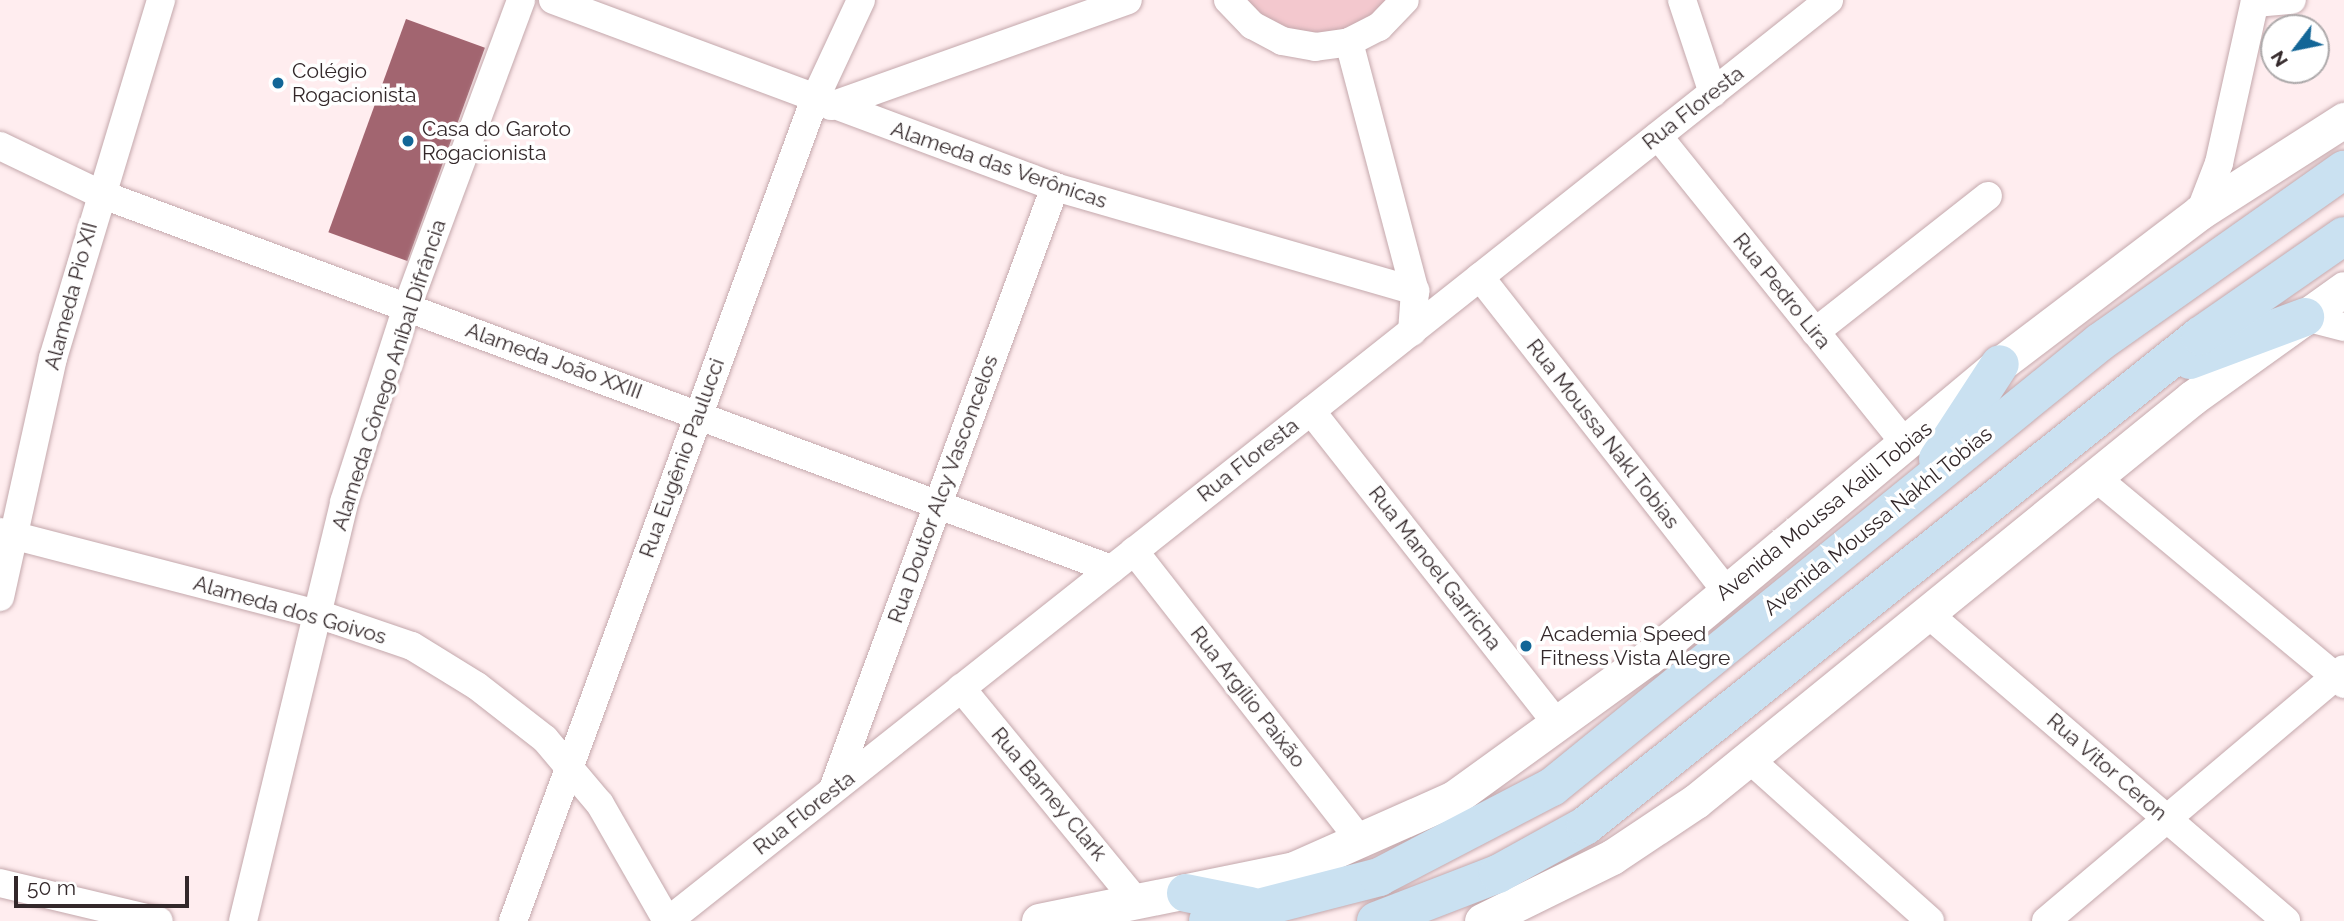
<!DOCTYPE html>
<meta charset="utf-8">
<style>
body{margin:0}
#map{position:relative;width:2344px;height:921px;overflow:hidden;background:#ffedef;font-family:Raleway,sans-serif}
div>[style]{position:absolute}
.green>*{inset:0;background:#f3c8ce}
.building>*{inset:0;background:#a26570;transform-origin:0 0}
.roads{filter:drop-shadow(0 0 2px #c4a8ac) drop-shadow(0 0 2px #c4a8ac)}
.minor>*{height:28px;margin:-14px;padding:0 14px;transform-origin:14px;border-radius:14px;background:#fff}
.tertiary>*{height:35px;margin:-17.5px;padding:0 17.5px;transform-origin:17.5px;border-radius:17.5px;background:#fff}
.secondary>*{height:38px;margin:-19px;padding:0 19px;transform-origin:19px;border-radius:19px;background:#cae1f1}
.dots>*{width:19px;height:19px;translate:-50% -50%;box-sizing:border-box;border:4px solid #fff;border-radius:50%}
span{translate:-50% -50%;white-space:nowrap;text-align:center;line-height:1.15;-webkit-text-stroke:7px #fff;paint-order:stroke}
.poi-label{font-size:21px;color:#33282a}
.left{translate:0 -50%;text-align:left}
.street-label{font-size:21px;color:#33282a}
.north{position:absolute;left:2260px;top:14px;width:70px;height:70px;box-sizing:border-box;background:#fff;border:2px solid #ada9aa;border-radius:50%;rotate:238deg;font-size:19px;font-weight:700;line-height:28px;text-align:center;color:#33282a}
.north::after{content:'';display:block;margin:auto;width:24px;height:32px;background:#136697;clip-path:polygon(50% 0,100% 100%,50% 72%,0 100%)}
.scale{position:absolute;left:14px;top:876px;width:175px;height:32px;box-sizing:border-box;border:4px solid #33282a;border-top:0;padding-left:9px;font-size:21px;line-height:24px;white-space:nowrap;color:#33282a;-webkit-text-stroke:5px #fff;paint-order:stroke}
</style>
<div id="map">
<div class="green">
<div style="clip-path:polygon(1234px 0,1398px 0,1379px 21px,1299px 41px)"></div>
</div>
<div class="building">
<div style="left:406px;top:19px;width:84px;height:227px;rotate:20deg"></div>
</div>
<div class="roads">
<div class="minor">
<div style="left:553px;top:0;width:536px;rotate:20.43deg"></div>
<div style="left:1055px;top:187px;width:375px;rotate:16.1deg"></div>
<div style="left:1415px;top:291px;width:41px;rotate:94.2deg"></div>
<div style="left:1228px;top:0;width:35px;rotate:46deg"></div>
<div style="left:1252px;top:25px;width:34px;rotate:28deg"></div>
<div style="left:1282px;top:41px;width:34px;rotate:10deg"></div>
<div style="left:1315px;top:47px;width:34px;rotate:-8deg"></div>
<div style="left:1349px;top:42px;width:34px;rotate:-27deg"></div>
<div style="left:1379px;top:27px;width:37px;rotate:-46deg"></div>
<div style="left:1682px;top:0;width:98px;rotate:71.6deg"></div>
<div style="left:2255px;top:3px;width:37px;rotate:-5deg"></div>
<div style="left:1349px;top:42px;width:258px;rotate:75.2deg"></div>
<div style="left:831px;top:106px;width:315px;rotate:-19.6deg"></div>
<div style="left:1658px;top:136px;width:396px;rotate:51.2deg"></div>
<div style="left:0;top:146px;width:109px;rotate:25.6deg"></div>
<div style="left:98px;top:193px;width:1081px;rotate:20.36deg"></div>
<div style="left:2200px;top:212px;width:53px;rotate:-68.8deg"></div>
<div style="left:2219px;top:163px;width:167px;rotate:-77.5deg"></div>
<div style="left:1480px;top:277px;width:399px;rotate:51.9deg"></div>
<div style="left:2305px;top:317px;width:40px;rotate:14.4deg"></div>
<div style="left:1815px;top:332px;width:220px;rotate:-38.2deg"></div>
<div style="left:1311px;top:411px;width:401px;rotate:51.8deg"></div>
<div style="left:2095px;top:477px;width:324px;rotate:39.7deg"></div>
<div style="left:0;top:532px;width:328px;rotate:14.5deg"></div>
<div style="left:318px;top:614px;width:99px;rotate:18.8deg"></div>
<div style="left:412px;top:646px;width:76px;rotate:31.6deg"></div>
<div style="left:477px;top:686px;width:86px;rotate:37.9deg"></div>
<div style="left:545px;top:739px;width:85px;rotate:49.8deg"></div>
<div style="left:600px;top:804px;width:135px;rotate:60.2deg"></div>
<div style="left:1134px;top:551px;width:370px;rotate:52deg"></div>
<div style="left:0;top:597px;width:245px;rotate:-77.5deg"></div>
<div style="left:53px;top:358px;width:374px;rotate:-73.2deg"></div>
<div style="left:1927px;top:613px;width:473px;rotate:40.6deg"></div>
<div style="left:961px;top:688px;width:276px;rotate:50.6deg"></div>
<div style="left:1748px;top:758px;width:244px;rotate:41.8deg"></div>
<div style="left:833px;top:789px;width:642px;rotate:-69.76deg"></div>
<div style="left:0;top:883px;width:163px;rotate:13.4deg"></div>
<div style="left:243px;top:921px;width:431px;rotate:-76.4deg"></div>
<div style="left:344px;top:502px;width:205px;rotate:-72.1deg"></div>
<div style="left:407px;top:307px;width:327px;rotate:-69.6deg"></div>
<div style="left:513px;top:921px;width:873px;rotate:-69.84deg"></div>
<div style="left:814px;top:101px;width:111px;rotate:-65deg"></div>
<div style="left:668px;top:921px;width:1482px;rotate:-38.42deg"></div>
<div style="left:2046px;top:921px;width:390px;rotate:-40.2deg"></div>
</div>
<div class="tertiary">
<div style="left:1039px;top:921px;width:260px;rotate:-11.5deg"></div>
<div style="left:1294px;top:869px;width:175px;rotate:-23.9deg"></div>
<div style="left:1454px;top:798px;width:241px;rotate:-35.9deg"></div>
<div style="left:1649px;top:657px;width:457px;rotate:-39.9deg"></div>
<div style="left:2000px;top:364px;width:251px;rotate:-37.2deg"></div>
<div style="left:2200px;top:212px;width:171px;rotate:-32.6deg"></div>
<div style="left:1482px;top:921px;width:145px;rotate:-26.2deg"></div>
<div style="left:1612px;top:857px;width:101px;rotate:-33.7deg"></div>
<div style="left:1696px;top:801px;width:639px;rotate:-39.09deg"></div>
<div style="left:2192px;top:398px;width:187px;rotate:-35.6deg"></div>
</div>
<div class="secondary">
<div style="left:2190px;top:360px;width:123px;rotate:-20.5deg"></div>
<div style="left:1938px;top:459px;width:113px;rotate:-56.9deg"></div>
<div style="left:1186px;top:893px;width:65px;rotate:11.5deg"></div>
<div style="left:1208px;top:921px;width:177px;rotate:-14.4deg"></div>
<div style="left:1379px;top:877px;width:195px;rotate:-27.5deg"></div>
<div style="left:1552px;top:787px;width:706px;rotate:-39.08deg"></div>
<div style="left:2100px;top:342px;width:299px;rotate:-35.2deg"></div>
<div style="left:1376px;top:921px;width:131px;rotate:-21.1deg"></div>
<div style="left:1498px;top:874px;width:99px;rotate:-28.9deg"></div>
<div style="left:1585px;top:826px;width:786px;rotate:-38.55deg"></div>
<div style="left:2200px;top:336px;width:175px;rotate:-34.8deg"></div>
</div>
</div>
<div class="dots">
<div style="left:278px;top:83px;background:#136697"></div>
<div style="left:408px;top:141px;background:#136697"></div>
<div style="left:1526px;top:646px;background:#136697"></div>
</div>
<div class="poi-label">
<span class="left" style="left:292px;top:83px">Colégio<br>Rogacionista</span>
<span class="left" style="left:422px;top:141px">Casa do Garoto<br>Rogacionista</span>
<span class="left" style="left:1540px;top:646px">Academia Speed<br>Fitness Vista Alegre</span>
</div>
<div class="street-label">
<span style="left:1693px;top:108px;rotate:-38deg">Rua Floresta</span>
<span style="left:999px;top:165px;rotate:19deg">Alameda das Verônicas</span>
<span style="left:1782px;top:291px;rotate:51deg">Rua Pedro Lira</span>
<span style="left:71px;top:296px;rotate:-75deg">Alameda Pio XII</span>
<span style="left:554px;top:361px;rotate:20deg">Alameda João XXIII</span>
<span style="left:389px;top:375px;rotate:-72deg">Alameda Cônego Aníbal Difrância</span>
<span style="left:1603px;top:434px;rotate:52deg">Rua Moussa Nakl Tobias</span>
<span style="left:682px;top:458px;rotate:-70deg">Rua Eugênio Paulucci</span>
<span style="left:1248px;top:460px;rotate:-38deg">Rua Floresta</span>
<span style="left:943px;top:489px;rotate:-70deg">Rua Doutor Alcy Vasconcelos</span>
<span style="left:1824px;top:511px;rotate:-39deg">Avenida Moussa Kalil Tobias</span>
<span style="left:1878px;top:521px;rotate:-39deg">Avenida Moussa Nakhl Tobias</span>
<span style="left:1435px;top:568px;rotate:52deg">Rua Manoel Garricha</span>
<span style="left:290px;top:610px;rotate:16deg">Alameda dos Goivos</span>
<span style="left:1248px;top:697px;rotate:52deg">Rua Argílio Paixão</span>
<span style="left:2107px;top:767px;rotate:41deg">Rua Vitor Ceron</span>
<span style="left:1049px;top:794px;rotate:50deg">Rua Barney Clark</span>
<span style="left:804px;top:813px;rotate:-38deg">Rua Floresta</span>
</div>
<div class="north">N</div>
<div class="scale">50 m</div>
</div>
